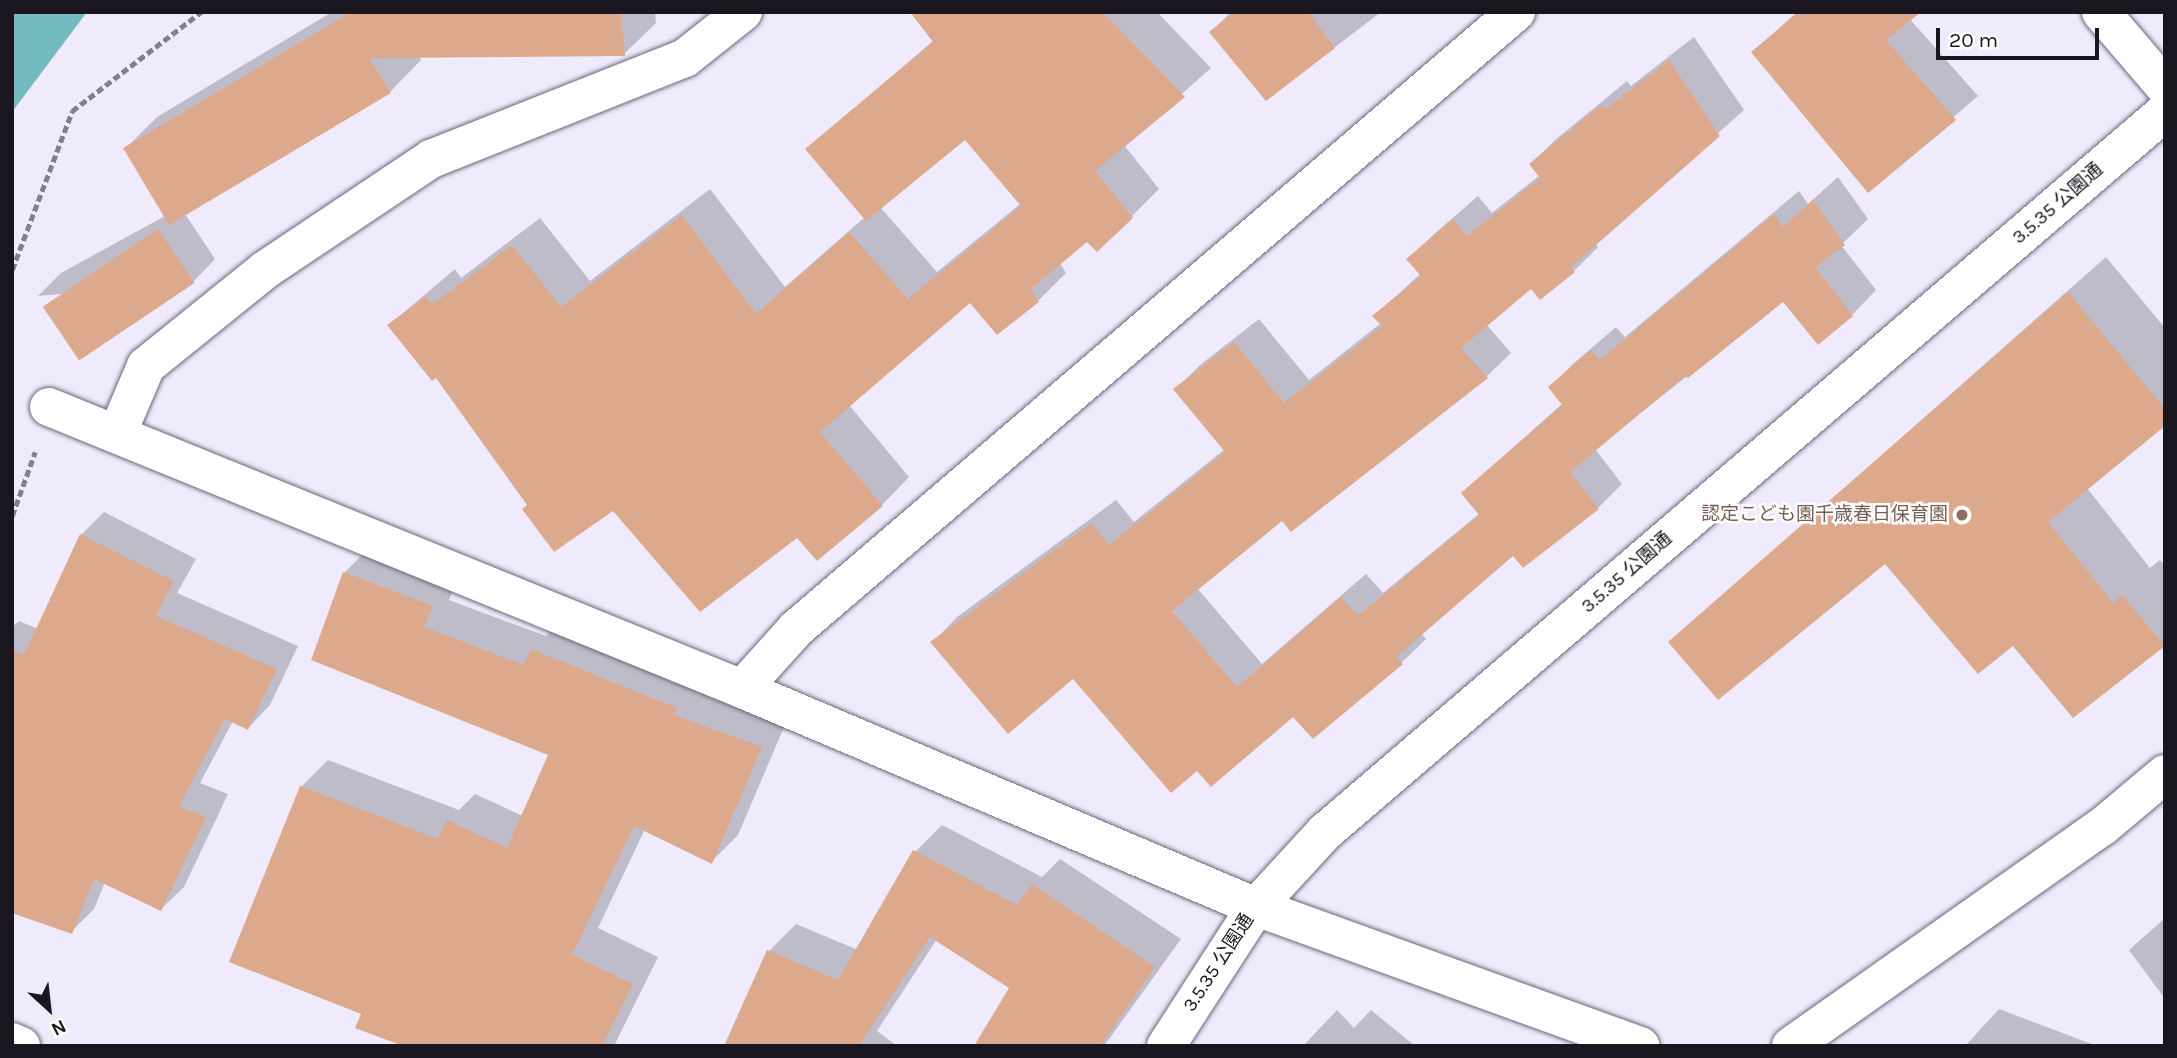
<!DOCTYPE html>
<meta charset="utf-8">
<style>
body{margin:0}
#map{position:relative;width:2177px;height:1058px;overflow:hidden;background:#efebfc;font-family:Karla,"Noto Sans JP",sans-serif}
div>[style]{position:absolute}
.water>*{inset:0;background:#73bac1}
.shadow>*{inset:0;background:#0003}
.building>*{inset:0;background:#dca98c;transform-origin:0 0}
.path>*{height:4.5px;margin-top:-2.25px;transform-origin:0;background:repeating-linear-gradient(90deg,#837f8c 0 7px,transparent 0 10.5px)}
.roads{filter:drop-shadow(0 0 2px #6c657d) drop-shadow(0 0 2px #6c657d)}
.street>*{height:38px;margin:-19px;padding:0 19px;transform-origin:19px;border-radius:19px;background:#fff}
.secondary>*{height:38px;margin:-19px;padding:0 19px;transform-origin:19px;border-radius:19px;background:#fff}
.highway>*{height:38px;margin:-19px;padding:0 19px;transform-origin:19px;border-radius:19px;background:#fff}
.dots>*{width:19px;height:19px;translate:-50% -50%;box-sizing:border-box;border:4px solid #fff;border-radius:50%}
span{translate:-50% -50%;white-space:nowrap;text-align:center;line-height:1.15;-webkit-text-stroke:5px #fff;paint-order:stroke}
.street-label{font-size:19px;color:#19161f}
.education-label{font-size:19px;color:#785e54}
.right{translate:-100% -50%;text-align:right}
.frame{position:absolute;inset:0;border:14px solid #19161f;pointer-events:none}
.north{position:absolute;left:14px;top:974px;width:70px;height:70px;-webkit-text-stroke:5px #fff;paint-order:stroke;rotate:153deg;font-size:19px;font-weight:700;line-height:28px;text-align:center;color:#19161f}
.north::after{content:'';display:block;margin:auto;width:24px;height:32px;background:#19161f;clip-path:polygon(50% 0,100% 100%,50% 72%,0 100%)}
.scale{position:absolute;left:1936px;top:28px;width:163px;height:32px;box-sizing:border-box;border:4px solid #19161f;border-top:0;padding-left:9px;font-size:21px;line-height:24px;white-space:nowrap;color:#19161f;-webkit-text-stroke:5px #fff;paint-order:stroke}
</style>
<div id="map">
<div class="water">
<div style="clip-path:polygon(12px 12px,87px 12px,12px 112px)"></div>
</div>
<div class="shadow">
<div style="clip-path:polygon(332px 12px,655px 12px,656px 23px,624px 54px,419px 56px,421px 60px,390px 92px,185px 214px,215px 259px,193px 282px,38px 296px,61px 273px,165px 216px,125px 149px,157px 117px)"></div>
<div style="clip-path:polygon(evenodd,940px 12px,1157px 12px,1211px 68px,1124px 145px,1159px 189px,1131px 217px,1088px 240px,1060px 263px,1066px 273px,1038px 301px,970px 300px,849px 405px,909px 477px,882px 505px,797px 535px,613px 508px,529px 505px,436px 376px,389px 325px,455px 269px,461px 278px,540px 218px,590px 281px,710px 189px,785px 287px,865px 217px,807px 149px,934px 40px,940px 12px,965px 138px,1020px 204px,937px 272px,880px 207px,965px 138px)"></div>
<div style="clip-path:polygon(1231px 12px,1381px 12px,1267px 99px,1211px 32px)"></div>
<div style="clip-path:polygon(1797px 12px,1913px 12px,1908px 17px,1978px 96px,1868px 191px,1753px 52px)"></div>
<div style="clip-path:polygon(1694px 37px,1744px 110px,1595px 243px,1598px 247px,1574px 271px,1531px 287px,1486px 324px,1511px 353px,1486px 377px,1282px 519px,1197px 588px,1262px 664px,1366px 574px,1383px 593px,1480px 513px,1463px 493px,1563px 403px,1550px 387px,1574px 363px,1616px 327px,1625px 337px,1799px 191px,1808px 204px,1838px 177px,1868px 219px,1841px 245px,1876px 290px,1852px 315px,1783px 300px,1595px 449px,1622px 484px,1598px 508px,1513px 554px,1421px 633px,1426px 639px,1401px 663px,1293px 715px,1197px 769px,1074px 676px,933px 642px,957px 617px,1116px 500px,1134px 522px,1225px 449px,1176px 389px,1200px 365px,1259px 319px,1309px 380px,1381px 323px,1375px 316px,1421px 273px,1409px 259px,1433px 235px,1478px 196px,1492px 213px,1540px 175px,1531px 164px,1555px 140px,1627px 81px,1631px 86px)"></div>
<div style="clip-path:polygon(2106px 257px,2165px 328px,2165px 424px,2087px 488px,2150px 568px,2160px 560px,2165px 565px,2165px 643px,2074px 715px,2013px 644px,1885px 561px,1670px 642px)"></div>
<div style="clip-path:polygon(104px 512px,196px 559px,177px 593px,298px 646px,270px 705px,248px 728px,233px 721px,200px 783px,228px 794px,184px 887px,161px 909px,105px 882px,94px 909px,71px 932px,12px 911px,12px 627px,19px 621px,38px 629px,81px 535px)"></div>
<div style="clip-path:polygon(371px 546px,458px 579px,449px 600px,546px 636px,559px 623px,787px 720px,738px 835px,711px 862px,645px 829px,598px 928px,658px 957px,614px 1046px,408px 1046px,364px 1013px,301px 787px,328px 760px,459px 810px,475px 794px,523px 816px,551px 754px,344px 573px)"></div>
<div style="clip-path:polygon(942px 825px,1042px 877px,1060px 859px,1181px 939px,1104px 1046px,976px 1046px,1012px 987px,937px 939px,877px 1031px,897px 1046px,726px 1046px,769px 951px,796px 924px,858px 950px,915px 852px)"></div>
<div style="clip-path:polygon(2165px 918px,2165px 999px,2129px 950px)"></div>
<div style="clip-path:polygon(1999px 1009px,2097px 1046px,1965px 1046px)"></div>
<div style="clip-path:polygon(1337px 1010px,1354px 1028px,1371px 1010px,1415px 1046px,1303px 1046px)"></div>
</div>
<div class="building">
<div style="clip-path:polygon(351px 12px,621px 12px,625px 56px,369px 58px,391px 93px,169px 225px,123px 148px)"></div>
<div style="clip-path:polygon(910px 12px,1103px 12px,1185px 97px,1095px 171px,1133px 218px,1097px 252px,1087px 242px,1031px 289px,1039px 302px,997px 335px,970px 303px,820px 432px,883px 506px,817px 561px,797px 538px,700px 612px,613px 511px,554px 552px,522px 509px,527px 505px,436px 378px,432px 381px,387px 325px,426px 296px,433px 304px,512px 245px,561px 307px,682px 215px,756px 314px,849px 232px,908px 299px,1021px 206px,965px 140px,866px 221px,805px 149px,933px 42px)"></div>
<div style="clip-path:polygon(1234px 12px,1308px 12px,1335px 48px,1266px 101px,1209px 32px)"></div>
<div style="clip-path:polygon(1799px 12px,1921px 12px,1886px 40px,1956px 120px,1868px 193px,1751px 52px)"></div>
<div style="clip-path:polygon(1669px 60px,1720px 136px,1571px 267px,1575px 272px,1540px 300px,1531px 289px,1461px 348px,1488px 378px,1291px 532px,1282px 521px,1172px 611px,1237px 687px,1341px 597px,1358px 616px,1479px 515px,1461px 493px,1562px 405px,1548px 387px,1591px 350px,1600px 360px,1774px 214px,1783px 227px,1813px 200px,1845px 245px,1815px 267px,1853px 316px,1818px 345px,1783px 302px,1688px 378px,1685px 376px,1570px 472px,1599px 509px,1523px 568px,1513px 556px,1396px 657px,1403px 664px,1313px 739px,1293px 717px,1211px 787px,1197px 771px,1171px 793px,1073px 679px,1008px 734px,930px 642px,1091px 523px,1109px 545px,1225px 452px,1173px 389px,1234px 342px,1284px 403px,1382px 326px,1372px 316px,1421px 276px,1406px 259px,1453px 219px,1467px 236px,1540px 178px,1529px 164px,1602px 104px,1606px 109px)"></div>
<div style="left:158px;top:229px;width:65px;height:139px;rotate:56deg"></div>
<div style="clip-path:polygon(2068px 292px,2165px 409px,2165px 426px,2048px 522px,2113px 603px,2122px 595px,2165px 646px,2073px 718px,2013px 646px,1978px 674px,1885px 564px,1718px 700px,1668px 642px)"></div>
<div style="clip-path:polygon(80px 534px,174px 581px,156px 616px,277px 669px,248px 730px,225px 719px,179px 806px,206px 817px,161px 911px,94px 879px,72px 934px,12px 913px,12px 650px,24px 655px)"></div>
<div style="clip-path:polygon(343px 572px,433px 606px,424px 627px,524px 665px,531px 649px,677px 708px,674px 715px,762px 747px,712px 864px,634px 826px,572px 955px,633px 984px,602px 1046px,403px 1046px,355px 1028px,361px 1014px,229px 962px,300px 786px,438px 839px,447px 820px,507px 848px,548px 755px,311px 660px)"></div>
<div style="clip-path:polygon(913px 850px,1017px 905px,1032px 884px,1155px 967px,1100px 1046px,974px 1046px,1009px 988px,930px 937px,859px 1046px,724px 1046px,767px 950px,838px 980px)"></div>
</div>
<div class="path">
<div style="left:12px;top:270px;width:170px;rotate:-69.3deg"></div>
<div style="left:72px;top:111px;width:163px;rotate:-37.5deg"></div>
<div style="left:12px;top:516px;width:68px;rotate:-70.2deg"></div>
</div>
<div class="roads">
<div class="street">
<div style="left:2101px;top:12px;width:99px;rotate:49.5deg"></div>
<div style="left:117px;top:434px;width:74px;rotate:-66.9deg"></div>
<div style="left:146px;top:366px;width:153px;rotate:-38.9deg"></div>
<div style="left:265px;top:270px;width:200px;rotate:-33.8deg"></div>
<div style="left:431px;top:159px;width:273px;rotate:-21.7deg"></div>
<div style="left:685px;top:58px;width:74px;rotate:-38.4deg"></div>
<div style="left:742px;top:689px;width:82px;rotate:-48deg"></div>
<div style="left:797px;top:628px;width:947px;rotate:-40.59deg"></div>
<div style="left:1791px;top:1046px;width:380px;rotate:-35.2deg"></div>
<div style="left:2102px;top:827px;width:82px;rotate:-40.1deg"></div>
</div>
<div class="secondary">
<div style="left:49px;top:407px;width:748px;rotate:22.14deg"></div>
<div style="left:742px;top:689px;width:558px;rotate:22.98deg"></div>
<div style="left:1256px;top:907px;width:409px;rotate:19.9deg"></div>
<div style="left:1166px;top:1046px;width:166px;rotate:-57.1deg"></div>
<div style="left:1256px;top:907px;width:102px;rotate:-47.4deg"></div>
<div style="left:1325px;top:832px;width:1106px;rotate:-40.6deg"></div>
</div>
<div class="highway">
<div style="left:12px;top:1042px;width:10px;rotate:24deg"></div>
</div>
</div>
<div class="dots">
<div style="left:1962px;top:515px;background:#8d6e63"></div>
</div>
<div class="street-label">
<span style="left:2058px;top:204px;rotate:-41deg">3.5.35 公園通</span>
<span style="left:1627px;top:573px;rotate:-41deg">3.5.35 公園通</span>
<span style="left:1219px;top:963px;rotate:-57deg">3.5.35 公園通</span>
</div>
<div class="education-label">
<span class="right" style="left:1948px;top:515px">認定こども園千歳春日保育園</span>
</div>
<div class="frame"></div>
<div class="north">N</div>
<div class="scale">20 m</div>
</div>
